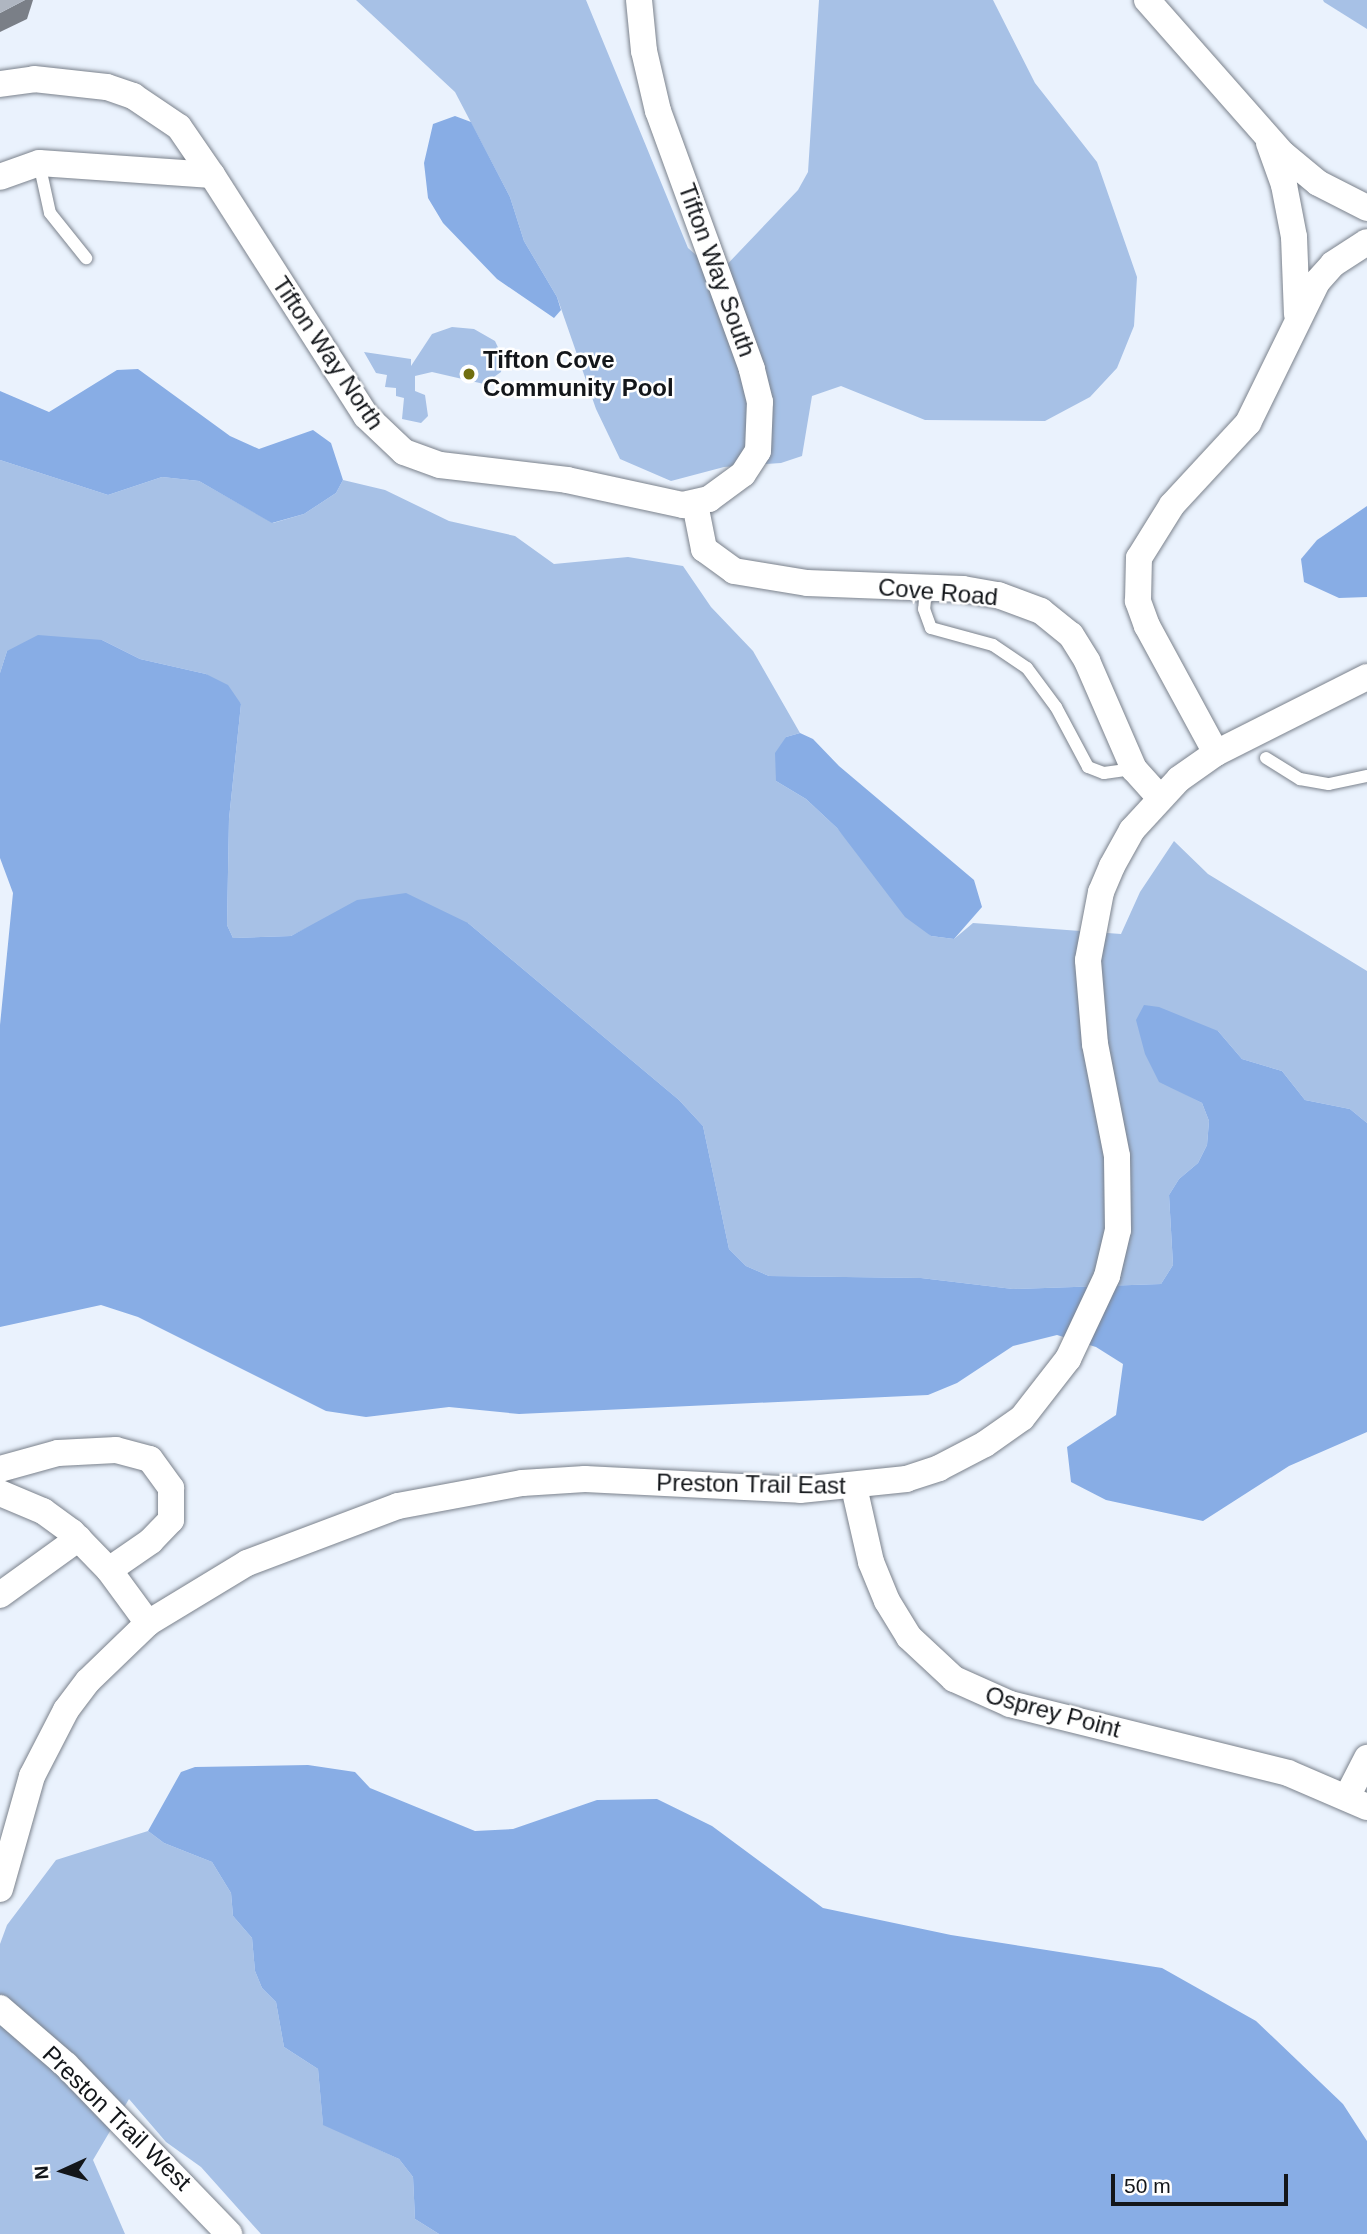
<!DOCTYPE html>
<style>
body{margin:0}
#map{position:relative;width:1367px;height:2234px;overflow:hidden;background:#eaf2fd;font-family:Helvetica,sans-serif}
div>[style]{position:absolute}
.green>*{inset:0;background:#a7c1e6}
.water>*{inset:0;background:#88ade5}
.roads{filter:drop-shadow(0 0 2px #7b828c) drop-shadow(0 0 2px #7b828c)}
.lane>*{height:12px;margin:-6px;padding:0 6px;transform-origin:6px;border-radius:6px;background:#fff}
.street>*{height:26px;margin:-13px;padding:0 13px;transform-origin:13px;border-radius:13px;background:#fff}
.shaded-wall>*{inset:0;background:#7a7f87}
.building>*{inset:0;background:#afb6c1}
.dots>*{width:19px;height:19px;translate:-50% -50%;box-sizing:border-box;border:4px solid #fff;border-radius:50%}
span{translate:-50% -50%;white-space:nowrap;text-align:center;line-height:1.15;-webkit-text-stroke:5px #fff;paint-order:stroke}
.street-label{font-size:24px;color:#13161a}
.poi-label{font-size:24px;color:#13161a;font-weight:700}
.left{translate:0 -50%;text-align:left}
.north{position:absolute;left:28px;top:2136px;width:70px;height:70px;-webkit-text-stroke:5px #fff;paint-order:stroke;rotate:266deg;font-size:19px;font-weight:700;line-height:28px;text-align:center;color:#13161a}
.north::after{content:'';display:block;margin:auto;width:24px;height:32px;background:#13161a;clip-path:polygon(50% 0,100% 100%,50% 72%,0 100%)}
.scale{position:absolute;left:1111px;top:2174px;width:177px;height:32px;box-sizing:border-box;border:4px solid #13161a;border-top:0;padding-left:9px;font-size:21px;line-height:24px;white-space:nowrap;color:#13161a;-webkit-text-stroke:5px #fff;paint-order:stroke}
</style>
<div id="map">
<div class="green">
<div style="clip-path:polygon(356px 0,586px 0,688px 248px,718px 274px,798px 190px,808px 172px,819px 0,993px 0,1035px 83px,1097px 162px,1137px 277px,1134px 326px,1117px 368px,1090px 397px,1045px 421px,925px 420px,841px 386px,812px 396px,802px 456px,781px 463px,724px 467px,671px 481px,620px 459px,596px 409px,557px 297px,524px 241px,510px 197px,455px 92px)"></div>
<div style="clip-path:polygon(1323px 0,1367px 0,1367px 29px,1324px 2px)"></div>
<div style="clip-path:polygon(452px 327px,474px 329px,495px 341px,503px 358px,501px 372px,484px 384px,432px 372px,415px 376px,415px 391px,425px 395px,428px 416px,421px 423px,402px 419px,404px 398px,396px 396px,396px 388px,385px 387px,387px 375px,376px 373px,364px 352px,411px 359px,411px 366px,432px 334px)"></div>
<div style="clip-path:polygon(0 460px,108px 495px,162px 477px,199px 481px,273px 523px,304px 514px,336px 493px,343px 480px,385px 490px,449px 521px,515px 536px,554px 564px,628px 557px,683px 566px,711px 607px,753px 651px,800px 733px,786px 737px,776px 781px,806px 799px,837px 828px,931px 936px,954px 939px,973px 923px,1121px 934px,1140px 892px,1174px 841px,1208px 874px,1367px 971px,1367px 1123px,1350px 1109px,1305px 1100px,1282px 1071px,1242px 1059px,1218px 1031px,1159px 1081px,1202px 1103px,1209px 1121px,1207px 1145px,1198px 1163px,1179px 1179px,1169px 1195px,1173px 1265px,1161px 1284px,1013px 1289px,921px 1278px,769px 1276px,746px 1266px,729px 1249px,703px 1126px,679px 1100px,468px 923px,323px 920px,291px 936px,233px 938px,227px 925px,229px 819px,241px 704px,206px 674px,140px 659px,102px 640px,7px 651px,0 673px)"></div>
<div style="clip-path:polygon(148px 1831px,164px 1843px,212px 1862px,231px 1893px,233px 1916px,252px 1938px,255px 1971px,262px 1988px,276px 2002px,284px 2047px,318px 2069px,323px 2124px,399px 2159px,413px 2177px,415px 2219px,439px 2234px,261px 2234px,201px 2167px,166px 2142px,129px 2099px,93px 2160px,125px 2234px,0 2234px,0 1944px,7px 1925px,56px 1860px)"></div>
</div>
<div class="water">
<div style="clip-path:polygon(455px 116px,471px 122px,510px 197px,524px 241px,557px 297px,561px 310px,554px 318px,497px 279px,443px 223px,428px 198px,424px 163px,433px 124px)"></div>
<div style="clip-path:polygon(138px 369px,230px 436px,259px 449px,313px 430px,331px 443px,343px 480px,336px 493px,304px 514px,272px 523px,199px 481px,162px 477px,108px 495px,0 460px,0 391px,49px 412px,117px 370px)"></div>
<div style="clip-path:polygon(1367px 506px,1367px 597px,1339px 598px,1304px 582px,1301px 559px,1317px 540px)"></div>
<div style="clip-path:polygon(38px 635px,102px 640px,140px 659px,206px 674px,228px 685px,241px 704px,229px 819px,227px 925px,233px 938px,291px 936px,357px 900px,406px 893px,468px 923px,679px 1100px,703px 1126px,729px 1249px,746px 1266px,769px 1276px,921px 1278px,1013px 1289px,1161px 1284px,1173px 1265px,1169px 1195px,1179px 1179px,1198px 1163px,1207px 1145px,1209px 1121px,1202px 1103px,1159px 1082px,1145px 1054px,1136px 1020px,1144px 1005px,1159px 1007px,1218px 1031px,1242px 1059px,1282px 1071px,1305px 1100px,1350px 1109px,1367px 1123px,1367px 1432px,1289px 1466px,1203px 1521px,1106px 1500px,1071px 1482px,1067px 1447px,1116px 1415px,1123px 1364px,1096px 1347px,1057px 1335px,1013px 1346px,957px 1383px,928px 1395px,519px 1414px,449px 1407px,366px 1417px,326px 1411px,138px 1317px,101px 1305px,0 1327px,0 1025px,13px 893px,0 858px,0 673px,7px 651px)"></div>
<div style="clip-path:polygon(800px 733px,813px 739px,839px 766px,974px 880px,982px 907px,954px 939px,931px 936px,905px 917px,837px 828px,806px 799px,776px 781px,775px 753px,786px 737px)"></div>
<div style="clip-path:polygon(308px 1765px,355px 1772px,370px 1788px,475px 1831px,513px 1829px,597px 1800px,657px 1799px,712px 1826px,823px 1908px,951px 1935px,1162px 1968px,1256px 2021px,1343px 2104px,1367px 2141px,1367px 2234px,439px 2234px,415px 2219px,413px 2177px,399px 2159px,323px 2125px,318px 2069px,284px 2047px,276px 2002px,262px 1988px,255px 1971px,252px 1938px,233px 1916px,231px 1893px,212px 1862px,164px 1843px,148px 1831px,181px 1772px,195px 1767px)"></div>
</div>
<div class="roads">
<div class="lane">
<div style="left:39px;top:163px;width:51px;rotate:77.6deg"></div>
<div style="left:50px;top:213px;width:58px;rotate:51.3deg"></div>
<div style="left:926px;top:588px;width:21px;rotate:95deg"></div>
<div style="left:924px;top:609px;width:20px;rotate:70deg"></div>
<div style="left:931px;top:628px;width:64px;rotate:15.3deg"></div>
<div style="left:993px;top:645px;width:41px;rotate:34.1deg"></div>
<div style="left:1027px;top:668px;width:49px;rotate:53.4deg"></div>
<div style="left:1056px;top:707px;width:68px;rotate:61.9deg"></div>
<div style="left:1088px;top:767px;width:17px;rotate:21deg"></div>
<div style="left:1104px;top:773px;width:30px;rotate:-8deg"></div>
<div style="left:1266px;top:758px;width:40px;rotate:32deg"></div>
<div style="left:1300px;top:779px;width:29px;rotate:10deg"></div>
<div style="left:1329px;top:784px;width:39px;rotate:-12deg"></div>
</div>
<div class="street">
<div style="left:1147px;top:0;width:205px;rotate:48.6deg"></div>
<div style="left:1283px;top:154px;width:45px;rotate:39.6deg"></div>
<div style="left:1318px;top:183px;width:55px;rotate:27deg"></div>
<div style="left:0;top:84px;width:34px;rotate:-8deg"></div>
<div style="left:34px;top:79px;width:73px;rotate:6.3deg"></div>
<div style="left:107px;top:87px;width:28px;rotate:19deg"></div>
<div style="left:133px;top:96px;width:55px;rotate:34deg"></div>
<div style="left:179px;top:127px;width:58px;rotate:55.5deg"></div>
<div style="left:212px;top:175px;width:173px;rotate:-176deg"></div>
<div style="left:39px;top:163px;width:41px;rotate:160.3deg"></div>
<div style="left:1269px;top:143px;width:45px;rotate:70.3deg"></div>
<div style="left:1284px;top:185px;width:53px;rotate:79.1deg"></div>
<div style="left:1294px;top:237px;width:77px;rotate:87.8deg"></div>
<div style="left:212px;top:175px;width:286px;rotate:57.4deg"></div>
<div style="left:366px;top:416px;width:52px;rotate:43.5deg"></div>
<div style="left:404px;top:452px;width:38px;rotate:20deg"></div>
<div style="left:440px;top:465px;width:128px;rotate:6.7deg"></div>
<div style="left:567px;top:480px;width:119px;rotate:12.2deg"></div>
<div style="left:683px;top:505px;width:27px;rotate:-13deg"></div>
<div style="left:709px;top:499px;width:42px;rotate:-36.3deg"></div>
<div style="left:743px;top:474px;width:27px;rotate:-57deg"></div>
<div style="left:758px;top:451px;width:49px;rotate:-87.7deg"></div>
<div style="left:760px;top:402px;width:34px;rotate:-104deg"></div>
<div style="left:752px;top:369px;width:275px;rotate:-110deg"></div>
<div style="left:658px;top:111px;width:62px;rotate:-103.1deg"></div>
<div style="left:644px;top:51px;width:51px;rotate:-95.6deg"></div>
<div style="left:695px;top:504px;width:46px;rotate:78.7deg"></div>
<div style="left:704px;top:549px;width:37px;rotate:36deg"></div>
<div style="left:734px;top:571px;width:74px;rotate:9.3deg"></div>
<div style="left:807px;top:583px;width:156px;rotate:2.2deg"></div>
<div style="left:963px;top:589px;width:36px;rotate:10deg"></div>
<div style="left:998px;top:595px;width:46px;rotate:20.4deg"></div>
<div style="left:1041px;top:611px;width:38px;rotate:39deg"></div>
<div style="left:1071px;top:635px;width:31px;rotate:58deg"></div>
<div style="left:1087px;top:661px;width:118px;rotate:66.5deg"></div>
<div style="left:1134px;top:769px;width:38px;rotate:48deg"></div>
<div style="left:1216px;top:753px;width:145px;rotate:-118.5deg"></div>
<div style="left:1147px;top:626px;width:27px;rotate:-110deg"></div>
<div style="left:1138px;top:601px;width:43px;rotate:-88.7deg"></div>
<div style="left:1139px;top:558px;width:62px;rotate:-58.1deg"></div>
<div style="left:1172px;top:505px;width:112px;rotate:-47.2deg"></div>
<div style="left:1248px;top:423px;width:157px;rotate:-63.9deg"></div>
<div style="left:1317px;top:282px;width:24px;rotate:-48deg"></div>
<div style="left:1333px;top:264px;width:40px;rotate:-32.9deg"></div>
<div style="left:0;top:1469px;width:60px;rotate:-15.4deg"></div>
<div style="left:58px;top:1453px;width:58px;rotate:-3deg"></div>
<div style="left:116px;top:1450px;width:35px;rotate:15deg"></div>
<div style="left:150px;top:1459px;width:36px;rotate:54deg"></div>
<div style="left:171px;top:1488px;width:32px;rotate:90deg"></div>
<div style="left:171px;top:1520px;width:29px;rotate:134deg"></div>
<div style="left:151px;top:1541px;width:51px;rotate:145.4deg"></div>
<div style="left:854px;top:1487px;width:77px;rotate:77.2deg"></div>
<div style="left:871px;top:1562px;width:42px;rotate:67.7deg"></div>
<div style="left:887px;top:1601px;width:42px;rotate:58.6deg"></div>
<div style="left:909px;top:1637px;width:62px;rotate:43deg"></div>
<div style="left:954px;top:1679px;width:61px;rotate:24.1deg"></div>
<div style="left:1010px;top:1704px;width:286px;rotate:13.9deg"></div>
<div style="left:1288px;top:1773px;width:86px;rotate:23.3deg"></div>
<div style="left:0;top:1493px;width:47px;rotate:22.7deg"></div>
<div style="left:43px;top:1511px;width:36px;rotate:36deg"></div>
<div style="left:72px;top:1532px;width:53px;rotate:45.8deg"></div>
<div style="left:109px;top:1570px;width:66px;rotate:53.7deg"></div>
<div style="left:0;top:1595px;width:97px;rotate:-35.8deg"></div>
<div style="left:1347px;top:1797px;width:44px;rotate:-62.9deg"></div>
<div style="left:0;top:1889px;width:117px;rotate:-74.2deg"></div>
<div style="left:32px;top:1776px;width:74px;rotate:-62.7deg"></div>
<div style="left:66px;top:1710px;width:36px;rotate:-53deg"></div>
<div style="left:88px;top:1681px;width:83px;rotate:-44deg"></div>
<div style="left:148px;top:1623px;width:116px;rotate:-31.2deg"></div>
<div style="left:247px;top:1563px;width:161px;rotate:-20.7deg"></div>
<div style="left:398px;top:1506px;width:126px;rotate:-10.5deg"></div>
<div style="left:522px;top:1483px;width:63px;rotate:-3.6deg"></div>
<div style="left:585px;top:1479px;width:215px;rotate:2.9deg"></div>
<div style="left:800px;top:1490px;width:107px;rotate:-5.9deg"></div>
<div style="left:906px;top:1479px;width:35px;rotate:-18deg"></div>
<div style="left:939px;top:1468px;width:52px;rotate:-27.6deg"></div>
<div style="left:985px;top:1444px;width:45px;rotate:-35.1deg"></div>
<div style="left:1022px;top:1418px;width:75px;rotate:-52.1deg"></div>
<div style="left:1068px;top:1359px;width:92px;rotate:-64.8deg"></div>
<div style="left:1107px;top:1276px;width:47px;rotate:-76.6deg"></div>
<div style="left:1118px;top:1230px;width:74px;rotate:-90.8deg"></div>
<div style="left:1117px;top:1156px;width:114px;rotate:-101.1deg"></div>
<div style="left:1095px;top:1044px;width:84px;rotate:-94.8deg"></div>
<div style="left:1088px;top:960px;width:69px;rotate:-79.2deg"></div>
<div style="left:1101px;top:892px;width:28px;rotate:-67deg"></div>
<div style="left:1112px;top:866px;width:41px;rotate:-60.9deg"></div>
<div style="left:1132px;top:830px;width:69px;rotate:-47.3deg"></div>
<div style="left:1179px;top:779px;width:45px;rotate:-35.1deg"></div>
<div style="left:1216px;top:753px;width:169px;rotate:-26.7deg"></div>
<div style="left:0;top:2008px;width:87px;rotate:40.8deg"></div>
<div style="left:66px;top:2065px;width:235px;rotate:46deg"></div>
</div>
</div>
<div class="shaded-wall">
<div style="clip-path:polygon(25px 0,33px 0,27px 19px,0 32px,0 13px)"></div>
</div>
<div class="building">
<div style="clip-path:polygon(0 0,25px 0,0 13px)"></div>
</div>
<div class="dots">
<div style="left:469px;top:374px;background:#706e0f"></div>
</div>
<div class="street-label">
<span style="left:717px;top:270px;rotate:70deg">Tifton Way South</span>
<span style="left:328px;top:353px;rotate:56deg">Tifton Way North</span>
<span style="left:938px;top:592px;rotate:5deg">Cove Road</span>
<span style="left:751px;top:1484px;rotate:1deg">Preston Trail East</span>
<span style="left:1053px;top:1712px;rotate:15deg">Osprey Point</span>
<span style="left:117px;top:2118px;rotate:44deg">Preston Trail West</span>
</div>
<div class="poi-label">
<span class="left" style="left:483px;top:374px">Tifton Cove<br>Community Pool</span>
</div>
<div class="north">N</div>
<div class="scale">50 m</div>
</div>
